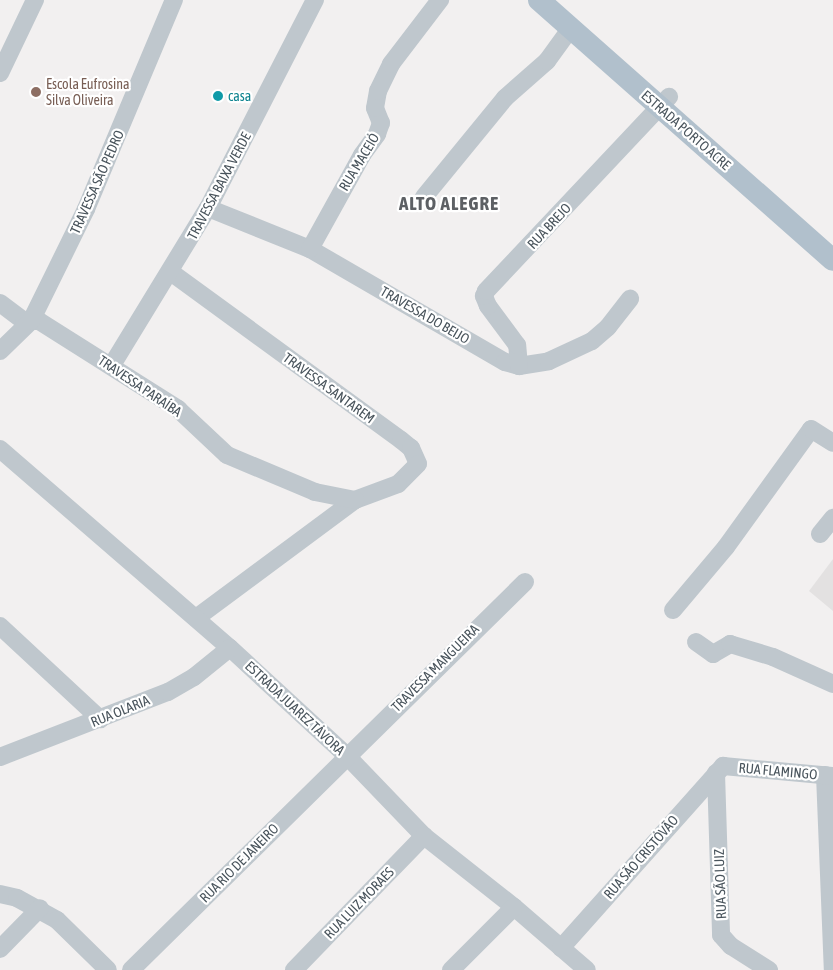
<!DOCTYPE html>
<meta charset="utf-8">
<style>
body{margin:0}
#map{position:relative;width:833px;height:970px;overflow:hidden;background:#f2f0f0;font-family:"Asap Condensed",sans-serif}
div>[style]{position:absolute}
.education>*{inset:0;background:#e3e1e1}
.minor>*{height:18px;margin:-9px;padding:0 9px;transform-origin:9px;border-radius:9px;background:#bfc7cd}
.major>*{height:22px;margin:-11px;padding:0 11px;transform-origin:11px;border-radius:11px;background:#b1c0cc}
.dots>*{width:14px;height:14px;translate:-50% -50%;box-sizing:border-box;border:2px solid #fff;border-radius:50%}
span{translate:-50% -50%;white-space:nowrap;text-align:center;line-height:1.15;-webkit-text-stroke:4.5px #fff;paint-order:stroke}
.education-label{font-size:14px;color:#785e54}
.left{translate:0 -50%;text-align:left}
.culture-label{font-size:14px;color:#0d838f}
.street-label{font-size:14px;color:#49545c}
.district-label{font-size:19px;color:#5d6064;font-weight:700;letter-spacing:1px}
</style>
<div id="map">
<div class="education">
<div style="clip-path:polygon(833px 559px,833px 611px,809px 591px)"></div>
</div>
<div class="minor">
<div style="left:0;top:73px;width:81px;rotate:-64.4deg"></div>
<div style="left:424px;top:197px;width:128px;rotate:-50.7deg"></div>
<div style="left:505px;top:98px;width:56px;rotate:-41.4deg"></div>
<div style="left:547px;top:61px;width:41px;rotate:-54deg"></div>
<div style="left:208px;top:208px;width:110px;rotate:21.9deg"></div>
<div style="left:310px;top:249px;width:225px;rotate:30.1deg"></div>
<div style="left:505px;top:362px;width:15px;rotate:16deg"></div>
<div style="left:519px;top:366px;width:30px;rotate:-9deg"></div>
<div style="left:549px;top:361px;width:47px;rotate:-24.9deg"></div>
<div style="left:592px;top:341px;width:21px;rotate:-41deg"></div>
<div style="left:608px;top:327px;width:36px;rotate:-52deg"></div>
<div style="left:310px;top:249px;width:107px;rotate:-61deg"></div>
<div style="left:362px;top:155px;width:26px;rotate:-54deg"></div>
<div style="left:377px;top:134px;width:12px;rotate:-70deg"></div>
<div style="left:381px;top:123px;width:16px;rotate:-112deg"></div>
<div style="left:375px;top:108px;width:17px;rotate:-80deg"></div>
<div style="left:378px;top:91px;width:30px;rotate:-64deg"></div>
<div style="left:391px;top:64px;width:81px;rotate:-52.6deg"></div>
<div style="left:172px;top:273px;width:283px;rotate:36.1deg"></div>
<div style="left:401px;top:440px;width:13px;rotate:39deg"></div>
<div style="left:411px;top:448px;width:17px;rotate:66deg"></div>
<div style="left:418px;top:464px;width:28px;rotate:135deg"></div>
<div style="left:398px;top:484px;width:46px;rotate:159.6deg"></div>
<div style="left:355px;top:500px;width:198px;rotate:143.4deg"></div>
<div style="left:0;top:303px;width:30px;rotate:37deg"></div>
<div style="left:24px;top:321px;width:15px"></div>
<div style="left:39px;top:321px;width:165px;rotate:32.3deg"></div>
<div style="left:178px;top:409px;width:67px;rotate:43.2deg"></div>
<div style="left:227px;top:455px;width:95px;rotate:22.8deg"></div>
<div style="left:315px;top:492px;width:41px;rotate:11.3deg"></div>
<div style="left:0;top:351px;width:43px;rotate:-44.1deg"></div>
<div style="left:31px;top:321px;width:125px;rotate:-63.8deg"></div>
<div style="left:86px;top:209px;width:227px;rotate:-67.2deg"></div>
<div style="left:112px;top:365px;width:184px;rotate:-58.6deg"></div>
<div style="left:208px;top:208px;width:234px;rotate:-62.8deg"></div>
<div style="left:519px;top:366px;width:21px;rotate:-95deg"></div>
<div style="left:517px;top:345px;width:49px;rotate:-126.6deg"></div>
<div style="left:488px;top:306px;width:11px;rotate:-112deg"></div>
<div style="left:484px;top:296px;width:5px;rotate:-68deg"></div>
<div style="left:486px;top:291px;width:267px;rotate:-46.7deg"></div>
<div style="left:0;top:449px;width:304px;rotate:40.9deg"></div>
<div style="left:230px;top:648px;width:158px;rotate:42.7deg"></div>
<div style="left:346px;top:755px;width:112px;rotate:46.1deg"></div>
<div style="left:424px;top:836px;width:115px;rotate:38.3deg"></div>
<div style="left:514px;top:907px;width:96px;rotate:40.8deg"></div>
<div style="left:820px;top:534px;width:21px;rotate:-51deg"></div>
<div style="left:673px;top:610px;width:82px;rotate:-49.9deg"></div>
<div style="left:726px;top:547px;width:145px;rotate:-54.2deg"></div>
<div style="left:811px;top:429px;width:26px;rotate:32deg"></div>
<div style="left:0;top:626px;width:137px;rotate:42.9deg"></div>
<div style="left:696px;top:642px;width:21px;rotate:35deg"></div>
<div style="left:713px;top:654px;width:20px;rotate:-30deg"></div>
<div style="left:730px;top:644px;width:45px;rotate:16.8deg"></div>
<div style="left:773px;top:657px;width:66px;rotate:24.2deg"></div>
<div style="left:0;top:757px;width:180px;rotate:-21.2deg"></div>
<div style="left:168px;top:692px;width:30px;rotate:-30deg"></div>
<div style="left:194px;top:677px;width:46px;rotate:-38.9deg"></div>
<div style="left:716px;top:773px;width:162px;rotate:88.2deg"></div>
<div style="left:721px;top:935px;width:15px;rotate:48deg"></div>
<div style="left:731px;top:946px;width:45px;rotate:32.3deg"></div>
<div style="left:825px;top:775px;width:195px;rotate:87.7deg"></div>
<div style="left:0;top:894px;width:17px;rotate:13deg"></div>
<div style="left:17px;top:898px;width:46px;rotate:28.8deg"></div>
<div style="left:57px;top:920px;width:71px;rotate:44.4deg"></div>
<div style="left:561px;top:948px;width:244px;rotate:-48.3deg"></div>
<div style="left:723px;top:766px;width:110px;rotate:5.2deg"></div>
<div style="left:0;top:949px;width:57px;rotate:-45.7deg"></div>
<div style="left:131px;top:970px;width:553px;rotate:-44.56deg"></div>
<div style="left:294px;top:970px;width:187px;rotate:-45.9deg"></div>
<div style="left:451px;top:970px;width:89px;rotate:-45deg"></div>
</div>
<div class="major">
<div style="left:539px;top:0;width:392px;rotate:41.5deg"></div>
</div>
<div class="dots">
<div style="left:36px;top:92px;background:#8d6e63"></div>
<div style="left:218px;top:96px;background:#0f9aa8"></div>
</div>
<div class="education-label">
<span class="left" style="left:46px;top:92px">Escola Eufrosina<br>Silva Oliveira</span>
</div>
<div class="culture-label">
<span class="left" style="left:228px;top:96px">casa</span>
</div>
<div class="street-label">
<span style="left:686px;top:130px;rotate:41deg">ESTRADA PORTO ACRE</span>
<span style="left:359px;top:162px;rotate:-59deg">RUA MACEIÓ</span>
<span style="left:97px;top:182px;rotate:-66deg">TRAVESSA SÃO PEDRO</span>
<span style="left:219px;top:186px;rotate:-62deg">TRAVESSA BAIXA VERDE</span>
<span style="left:549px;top:226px;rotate:-47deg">RUA BREJO</span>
<span style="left:425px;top:315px;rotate:30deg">TRAVESSA DO BEIJO</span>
<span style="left:140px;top:386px;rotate:34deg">TRAVESSA PARAÍBA</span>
<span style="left:329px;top:388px;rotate:36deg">TRAVESSA SANTAREM</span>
<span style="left:435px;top:668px;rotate:-45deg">TRAVESSA MANGUEIRA</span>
<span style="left:295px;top:708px;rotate:43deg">ESTRADA JUAREZ TÁVORA</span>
<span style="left:120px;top:711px;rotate:-22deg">RUA OLARIA</span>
<span style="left:778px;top:771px;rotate:5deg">RUA FLAMINGO</span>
<span style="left:641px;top:857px;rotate:-49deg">RUA SÃO CRISTÓVÃO</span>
<span style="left:239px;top:863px;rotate:-45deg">RUA RIO DE JANEIRO</span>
<span style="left:720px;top:884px;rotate:-92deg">RUA SÃO LUIZ</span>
<span style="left:359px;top:903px;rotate:-46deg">RUA LUIZ MORAES</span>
</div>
<div class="district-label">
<span style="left:449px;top:204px">ALTO ALEGRE</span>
</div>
</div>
